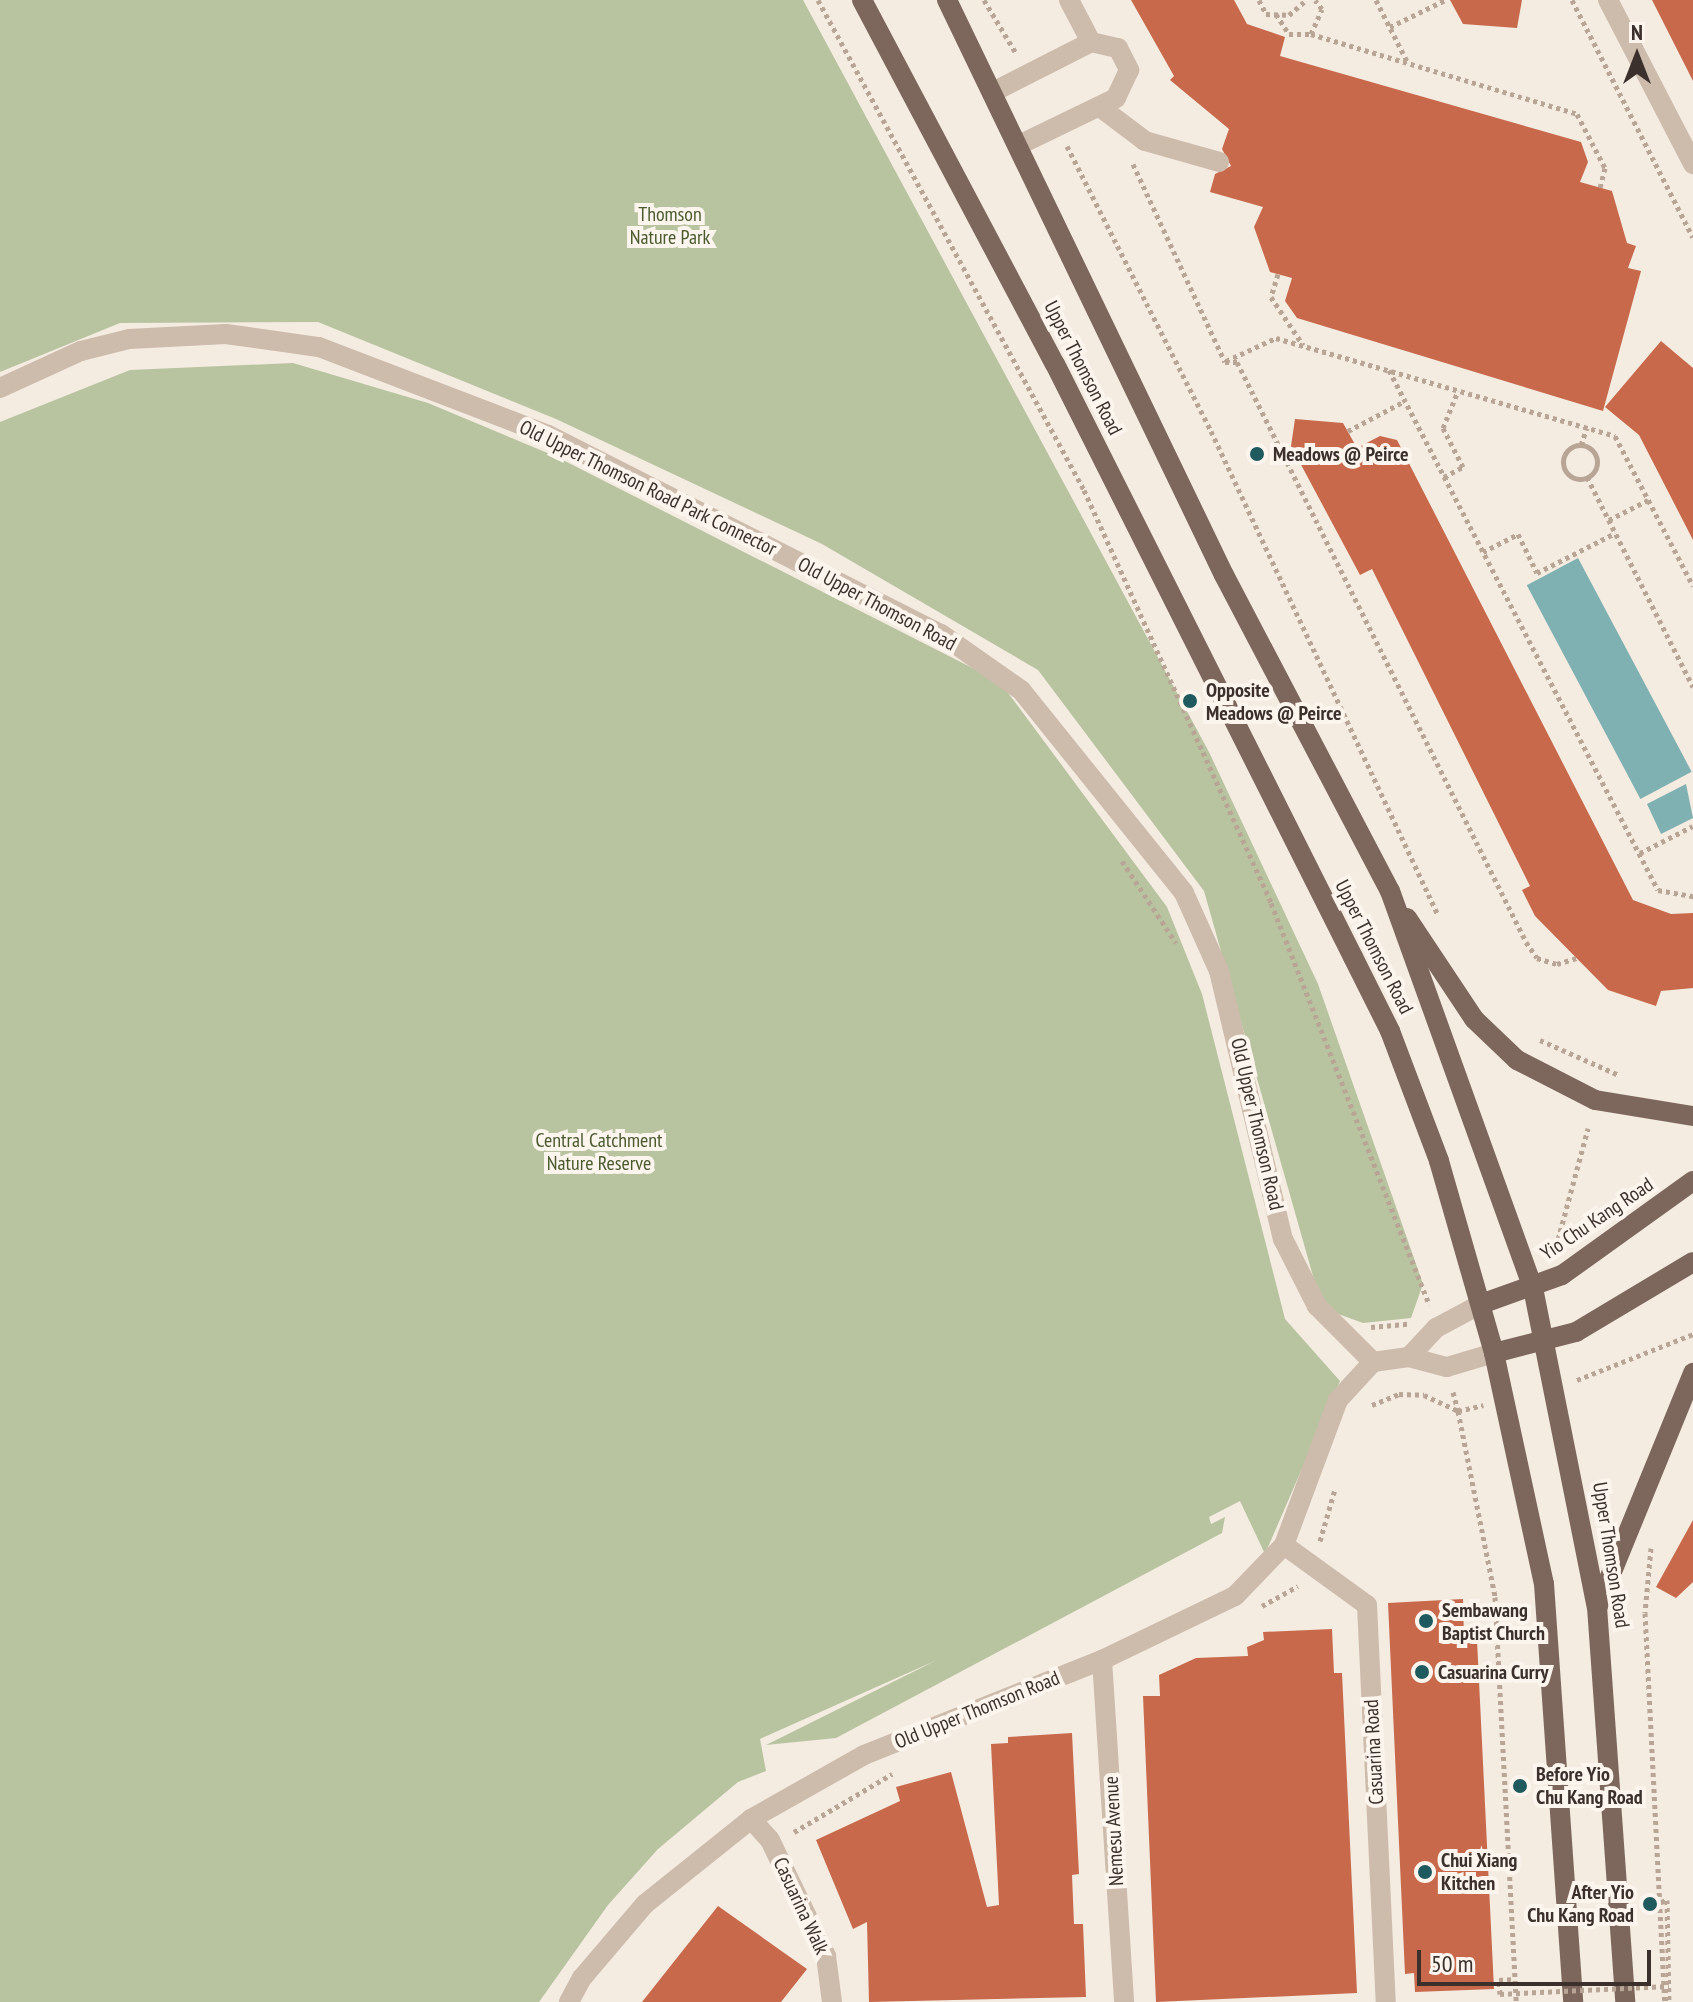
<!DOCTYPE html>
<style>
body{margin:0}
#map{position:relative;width:1693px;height:2002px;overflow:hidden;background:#f4ebe1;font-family:"PT Sans Narrow",sans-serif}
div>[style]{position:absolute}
.green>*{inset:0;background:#b8c4a0}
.water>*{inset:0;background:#7fb0b2;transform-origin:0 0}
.building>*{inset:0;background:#c8694b}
.path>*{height:5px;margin-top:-2.5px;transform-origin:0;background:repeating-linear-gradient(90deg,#b9a596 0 4px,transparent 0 8px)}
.path>.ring{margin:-2.5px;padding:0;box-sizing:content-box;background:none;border:5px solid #b9a596;border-radius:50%}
.minor>*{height:20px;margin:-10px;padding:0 10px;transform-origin:10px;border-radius:10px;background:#cdbbac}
.major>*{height:20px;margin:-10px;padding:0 10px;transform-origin:10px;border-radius:10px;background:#7d675c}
.path-bridge>*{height:5px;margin-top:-2.5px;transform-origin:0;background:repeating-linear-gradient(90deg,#b9a596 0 4px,transparent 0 8px)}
.dots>*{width:22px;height:22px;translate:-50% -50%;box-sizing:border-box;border:4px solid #fbf5ee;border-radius:50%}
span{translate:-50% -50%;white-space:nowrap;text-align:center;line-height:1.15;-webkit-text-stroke:8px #fbf5ee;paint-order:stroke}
.park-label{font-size:20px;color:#4a5a2e}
.street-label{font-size:20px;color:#3b302b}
.poi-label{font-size:20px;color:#3b302b;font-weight:700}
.left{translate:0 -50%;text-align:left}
.right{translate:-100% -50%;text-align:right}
.north{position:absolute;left:1597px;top:16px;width:80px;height:80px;-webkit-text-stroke:6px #fbf5ee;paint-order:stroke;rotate:0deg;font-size:22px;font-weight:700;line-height:32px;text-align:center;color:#3b302b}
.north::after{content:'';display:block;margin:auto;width:28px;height:36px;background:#3b302b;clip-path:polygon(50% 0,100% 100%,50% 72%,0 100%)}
.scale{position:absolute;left:1417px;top:1950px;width:234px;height:36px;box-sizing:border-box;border:4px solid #3b302b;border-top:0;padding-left:10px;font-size:24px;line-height:28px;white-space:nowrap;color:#3b302b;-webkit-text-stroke:6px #fbf5ee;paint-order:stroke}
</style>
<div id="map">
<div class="green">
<div style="clip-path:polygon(0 0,803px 0,1209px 752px,1318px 984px,1423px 1284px,1411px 1318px,1363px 1323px,1322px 1308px,1204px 891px,1038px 670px,822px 544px,556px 419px,318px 322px,120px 323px,0 372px)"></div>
<div style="clip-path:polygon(293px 363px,428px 403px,557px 457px,1000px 682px,1167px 907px,1202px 994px,1285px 1319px,1340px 1381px,1265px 1554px,1240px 1501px,1209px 1517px,1211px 1524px,1225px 1517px,1222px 1533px,836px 1738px,766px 1745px,937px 1660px,760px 1739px,766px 1771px,738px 1782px,658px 1849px,608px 1905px,539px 2002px,0 2002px,0 422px,130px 370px)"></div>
</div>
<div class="water">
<div style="left:1578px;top:558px;width:242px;height:58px;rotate:62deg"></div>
<div style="clip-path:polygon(1686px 784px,1693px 818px,1661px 834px,1647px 804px)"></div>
</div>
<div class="building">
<div style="clip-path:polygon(1131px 0,1234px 0,1247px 24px,1285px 37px,1280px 56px,1581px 142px,1588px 162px,1580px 182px,1612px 191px,1627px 243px,1636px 246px,1628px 268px,1641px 271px,1603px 411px,1297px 318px,1285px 301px,1292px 278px,1270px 272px,1254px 227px,1263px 207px,1210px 192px,1215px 174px,1231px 166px,1222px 149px,1229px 129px,1170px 80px,1174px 76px)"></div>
<div style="clip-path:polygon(1450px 0,1522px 0,1517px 28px,1463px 24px)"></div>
<div style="clip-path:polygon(1652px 0,1693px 0,1693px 81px)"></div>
<div style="clip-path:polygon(1661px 341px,1693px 368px,1693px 540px,1639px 435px,1605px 407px)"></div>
<div style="clip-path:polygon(1295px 419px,1343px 423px,1357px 448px,1380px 436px,1397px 440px,1633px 900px,1671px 914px,1693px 913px,1693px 988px,1661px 991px,1656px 1006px,1608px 990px,1535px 916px,1522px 890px,1530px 886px,1372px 569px,1360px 575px,1291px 446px)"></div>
<div style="clip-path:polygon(1693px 1520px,1693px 1582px,1676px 1598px,1656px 1587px)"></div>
<div style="clip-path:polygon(1463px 1599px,1464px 1640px,1477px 1640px,1494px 1989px,1415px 1992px,1414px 1973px,1405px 1974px,1388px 1603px)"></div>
<div style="clip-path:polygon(1332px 1629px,1334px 1673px,1342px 1673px,1357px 1993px,1156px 2002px,1143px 1696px,1160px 1696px,1159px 1675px,1196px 1658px,1248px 1656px,1247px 1647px,1264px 1640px,1263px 1632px)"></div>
<div style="clip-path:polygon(1072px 1733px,1079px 1874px,1072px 1875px,1074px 1924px,1083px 1924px,1086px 1997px,869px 2002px,867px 1922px,853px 1929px,816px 1840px,900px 1801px,896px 1787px,951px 1772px,987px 1907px,999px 1905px,991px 1744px,1008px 1743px,1008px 1737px)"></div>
<div style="clip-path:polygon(718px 1906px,807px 1969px,781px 2002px,642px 2002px)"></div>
</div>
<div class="path">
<div style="left:818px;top:0;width:558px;rotate:61.5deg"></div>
<div style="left:1084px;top:490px;width:453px;rotate:65.6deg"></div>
<div style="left:1271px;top:903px;width:432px;rotate:68.5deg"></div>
<div style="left:984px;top:0;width:62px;rotate:58.9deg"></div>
<div style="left:1259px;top:0;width:16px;rotate:63deg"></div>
<div style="left:1266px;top:14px;width:23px;rotate:2deg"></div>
<div style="left:1289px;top:15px;width:23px;rotate:-41deg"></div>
<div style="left:1376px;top:0;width:71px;rotate:63.1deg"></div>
<div style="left:1572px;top:0;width:266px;rotate:63deg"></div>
<div style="left:1276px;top:14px;width:24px;rotate:57deg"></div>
<div style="left:1289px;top:34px;width:22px"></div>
<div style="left:1311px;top:34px;width:278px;rotate:16.7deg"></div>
<div style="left:1577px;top:114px;width:61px;rotate:62.6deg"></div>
<div style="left:1605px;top:168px;width:21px;rotate:104deg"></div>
<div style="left:1390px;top:27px;width:61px;rotate:-26.1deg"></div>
<div style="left:1311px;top:34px;width:27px;rotate:-66deg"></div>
<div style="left:1322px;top:9px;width:11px;rotate:-128deg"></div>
<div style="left:1067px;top:146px;width:319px;rotate:63.2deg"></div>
<div style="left:1211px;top:431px;width:535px;rotate:64.87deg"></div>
<div style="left:1133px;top:164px;width:218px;rotate:65.1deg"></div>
<div style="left:1225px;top:362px;width:12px"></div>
<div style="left:1237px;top:362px;width:648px;rotate:63.51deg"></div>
<div style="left:1526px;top:942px;width:19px;rotate:55deg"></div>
<div style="left:1537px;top:958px;width:21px;rotate:17deg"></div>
<div style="left:1557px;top:964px;width:21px;rotate:-17deg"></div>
<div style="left:1278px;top:274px;width:24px;rotate:107deg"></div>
<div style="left:1271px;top:297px;width:58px;rotate:56.3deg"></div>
<div style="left:1226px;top:361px;width:55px;rotate:-24.7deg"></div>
<div style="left:1276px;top:338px;width:353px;rotate:16.1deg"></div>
<div style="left:1615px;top:436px;width:169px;rotate:62.5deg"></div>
<div style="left:1389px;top:370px;width:585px;rotate:62.65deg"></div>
<div style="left:1658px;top:890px;width:36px;rotate:10deg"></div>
<div style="left:1348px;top:431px;width:64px;rotate:-27.8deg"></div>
<div style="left:1581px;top:445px;width:18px;rotate:-71deg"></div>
<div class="ring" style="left:1563px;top:445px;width:29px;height:29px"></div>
<div style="left:1444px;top:477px;width:21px;rotate:-28deg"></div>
<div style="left:1463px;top:467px;width:44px;rotate:-117.1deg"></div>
<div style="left:1443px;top:428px;width:40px;rotate:-68deg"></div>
<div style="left:1587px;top:477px;width:235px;rotate:63.2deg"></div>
<div style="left:1609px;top:520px;width:44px;rotate:-27.1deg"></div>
<div style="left:1483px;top:552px;width:39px;rotate:-27deg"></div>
<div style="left:1518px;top:534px;width:43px;rotate:64deg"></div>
<div style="left:1537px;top:573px;width:88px;rotate:-27.1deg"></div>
<div style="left:1640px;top:853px;width:59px;rotate:-27deg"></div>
<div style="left:1122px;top:861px;width:98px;rotate:56.6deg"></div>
<div style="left:1540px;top:1040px;width:86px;rotate:23.9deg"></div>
<div style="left:1556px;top:1247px;width:123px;rotate:-74.9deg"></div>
<div style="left:1371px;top:1327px;width:37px;rotate:-5deg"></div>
<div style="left:1577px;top:1380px;width:125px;rotate:-21.6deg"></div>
<div style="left:1453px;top:1392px;width:20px;rotate:75deg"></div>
<div style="left:1458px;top:1411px;width:26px;rotate:-13deg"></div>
<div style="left:1372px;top:1405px;width:29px;rotate:-22deg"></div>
<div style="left:1399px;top:1394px;width:25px;rotate:2deg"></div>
<div style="left:1424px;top:1395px;width:38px;rotate:25deg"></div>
<div style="left:1458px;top:1411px;width:190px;rotate:78.7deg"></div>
<div style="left:1495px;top:1597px;width:406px;rotate:87deg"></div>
<div style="left:1320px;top:1541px;width:54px;rotate:-73.9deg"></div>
<div style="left:1651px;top:1548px;width:65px;rotate:95.3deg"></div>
<div style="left:1645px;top:1613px;width:390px;rotate:87.1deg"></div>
<div style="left:1262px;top:1606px;width:41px;rotate:-29.1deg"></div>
<div style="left:794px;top:1832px;width:114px;rotate:-30.6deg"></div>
<div style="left:1661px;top:1902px;width:6px;rotate:-18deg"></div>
<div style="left:1667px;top:1900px;width:102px;rotate:88.9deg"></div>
<div style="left:1500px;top:1994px;width:14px;rotate:-94deg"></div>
<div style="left:1499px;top:1980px;width:16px;rotate:-4deg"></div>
</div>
<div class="minor">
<div style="left:1069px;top:0;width:47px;rotate:62.4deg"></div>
<div style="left:1608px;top:0;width:185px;rotate:62.6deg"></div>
<div style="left:995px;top:91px;width:108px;rotate:-27deg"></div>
<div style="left:1091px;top:42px;width:28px;rotate:13deg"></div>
<div style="left:1118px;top:48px;width:25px;rotate:63deg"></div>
<div style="left:1129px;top:70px;width:31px;rotate:115deg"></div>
<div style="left:1116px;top:98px;width:106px;rotate:154.2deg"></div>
<div style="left:1100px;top:107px;width:56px;rotate:37.1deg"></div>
<div style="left:1145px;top:141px;width:77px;rotate:15.8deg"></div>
<div style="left:0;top:388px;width:89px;rotate:-24.6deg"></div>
<div style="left:81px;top:351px;width:49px;rotate:-14deg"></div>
<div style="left:129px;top:339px;width:97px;rotate:-3deg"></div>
<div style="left:226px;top:334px;width:94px;rotate:8deg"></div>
<div style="left:319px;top:347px;width:245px;rotate:21deg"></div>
<div style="left:548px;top:435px;width:441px;rotate:26.9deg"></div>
<div style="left:941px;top:634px;width:98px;rotate:35deg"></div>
<div style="left:1021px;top:690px;width:260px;rotate:51.2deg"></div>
<div style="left:1184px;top:893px;width:85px;rotate:65.8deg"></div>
<div style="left:1219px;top:971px;width:276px;rotate:76.6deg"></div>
<div style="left:1283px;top:1239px;width:75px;rotate:63.1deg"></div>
<div style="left:1317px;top:1306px;width:79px;rotate:45deg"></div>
<div style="left:1409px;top:1357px;width:40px;rotate:-47deg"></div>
<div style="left:1436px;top:1328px;width:51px;rotate:-28.1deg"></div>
<div style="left:1284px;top:1545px;width:102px;rotate:35.9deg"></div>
<div style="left:1367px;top:1605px;width:397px;rotate:87.3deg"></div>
<div style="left:1102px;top:1660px;width:343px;rotate:86.3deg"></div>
<div style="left:751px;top:1819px;width:28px;rotate:48deg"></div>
<div style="left:770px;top:1840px;width:129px;rotate:64.2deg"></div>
<div style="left:826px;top:1956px;width:46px;rotate:82.6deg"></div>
<div style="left:569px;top:2002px;width:27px;rotate:-62deg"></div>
<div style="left:582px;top:1978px;width:97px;rotate:-49.6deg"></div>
<div style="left:645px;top:1904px;width:136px;rotate:-38.7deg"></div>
<div style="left:751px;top:1819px;width:130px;rotate:-29.5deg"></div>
<div style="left:864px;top:1755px;width:256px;rotate:-21.8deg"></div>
<div style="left:1102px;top:1660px;width:148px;rotate:-25.7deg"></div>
<div style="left:1235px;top:1596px;width:71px;rotate:-46.1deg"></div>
<div style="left:1284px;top:1545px;width:155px;rotate:-69.6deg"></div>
<div style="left:1338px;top:1400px;width:52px;rotate:-47.4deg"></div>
<div style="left:1373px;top:1362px;width:36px;rotate:-8deg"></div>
<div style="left:1409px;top:1357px;width:39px;rotate:15deg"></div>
<div style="left:1447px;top:1367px;width:49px;rotate:-16.6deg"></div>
</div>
<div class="major">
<div style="left:862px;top:0;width:412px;rotate:62.1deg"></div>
<div style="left:1055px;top:364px;width:664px;rotate:63.32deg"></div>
<div style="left:1353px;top:957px;width:83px;rotate:63.4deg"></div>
<div style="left:1390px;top:1031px;width:139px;rotate:69.3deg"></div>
<div style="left:1439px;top:1161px;width:200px;rotate:74deg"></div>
<div style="left:1494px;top:1353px;width:236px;rotate:77.8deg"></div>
<div style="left:1544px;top:1584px;width:419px;rotate:86deg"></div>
<div style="left:947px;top:0;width:638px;rotate:64.28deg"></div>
<div style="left:1224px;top:575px;width:357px;rotate:62.3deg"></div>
<div style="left:1390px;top:891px;width:422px;rotate:70.2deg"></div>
<div style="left:1533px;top:1288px;width:325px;rotate:78.7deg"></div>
<div style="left:1597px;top:1607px;width:396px;rotate:85.9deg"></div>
<div style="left:1407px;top:918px;width:121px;rotate:56.4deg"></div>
<div style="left:1474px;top:1019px;width:59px;rotate:43.6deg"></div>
<div style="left:1517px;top:1060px;width:88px;rotate:27.1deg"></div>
<div style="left:1595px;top:1100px;width:99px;rotate:9.3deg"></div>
<div style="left:1481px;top:1304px;width:86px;rotate:-19.7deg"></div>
<div style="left:1562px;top:1275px;width:161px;rotate:-35.7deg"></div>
<div style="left:1494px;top:1353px;width:85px;rotate:-14.4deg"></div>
<div style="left:1576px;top:1332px;width:136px;rotate:-30.9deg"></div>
<div style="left:1598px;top:1606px;width:252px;rotate:-67.8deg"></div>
</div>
<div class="path-bridge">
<div style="left:1500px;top:1994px;width:169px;rotate:-2.7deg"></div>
</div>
<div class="dots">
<div style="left:1257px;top:454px;background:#1f5a5e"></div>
<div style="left:1190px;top:701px;background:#1f5a5e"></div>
<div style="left:1426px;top:1621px;background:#1f5a5e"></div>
<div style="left:1422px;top:1672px;background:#1f5a5e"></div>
<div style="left:1520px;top:1786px;background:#1f5a5e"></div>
<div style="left:1425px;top:1872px;background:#1f5a5e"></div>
<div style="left:1650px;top:1904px;background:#1f5a5e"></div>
</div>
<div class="park-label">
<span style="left:670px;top:226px">Thomson<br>Nature Park</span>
<span style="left:599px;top:1152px">Central Catchment<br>Nature Reserve</span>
</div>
<div class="street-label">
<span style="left:1083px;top:368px;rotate:63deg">Upper Thomson Road</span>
<span style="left:648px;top:488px;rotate:26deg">Old Upper Thomson Road Park Connector</span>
<span style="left:877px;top:604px;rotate:28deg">Old Upper Thomson Road</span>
<span style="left:1374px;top:947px;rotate:63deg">Upper Thomson Road</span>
<span style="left:1257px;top:1124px;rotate:77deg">Old Upper Thomson Road</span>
<span style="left:1597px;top:1219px;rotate:-34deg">Yio Chu Kang Road</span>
<span style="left:1611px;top:1555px;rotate:81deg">Upper Thomson Road</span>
<span style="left:977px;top:1710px;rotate:-22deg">Old Upper Thomson Road</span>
<span style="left:1374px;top:1752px;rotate:-93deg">Casuarina Road</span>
<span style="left:1114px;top:1831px;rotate:-93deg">Nemesu Avenue</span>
<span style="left:801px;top:1906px;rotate:65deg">Casuarina Walk</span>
</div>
<div class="poi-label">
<span class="left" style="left:1273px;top:454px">Meadows @ Peirce</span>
<span class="left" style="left:1206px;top:702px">Opposite<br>Meadows @ Peirce</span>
<span class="left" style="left:1442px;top:1622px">Sembawang<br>Baptist Church</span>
<span class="left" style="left:1438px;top:1672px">Casuarina Curry</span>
<span class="left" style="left:1536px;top:1786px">Before Yio<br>Chu Kang Road</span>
<span class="left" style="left:1441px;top:1872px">Chui Xiang<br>Kitchen</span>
<span class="right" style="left:1634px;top:1904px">After Yio<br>Chu Kang Road</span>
</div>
<div class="north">N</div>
<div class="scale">50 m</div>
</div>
